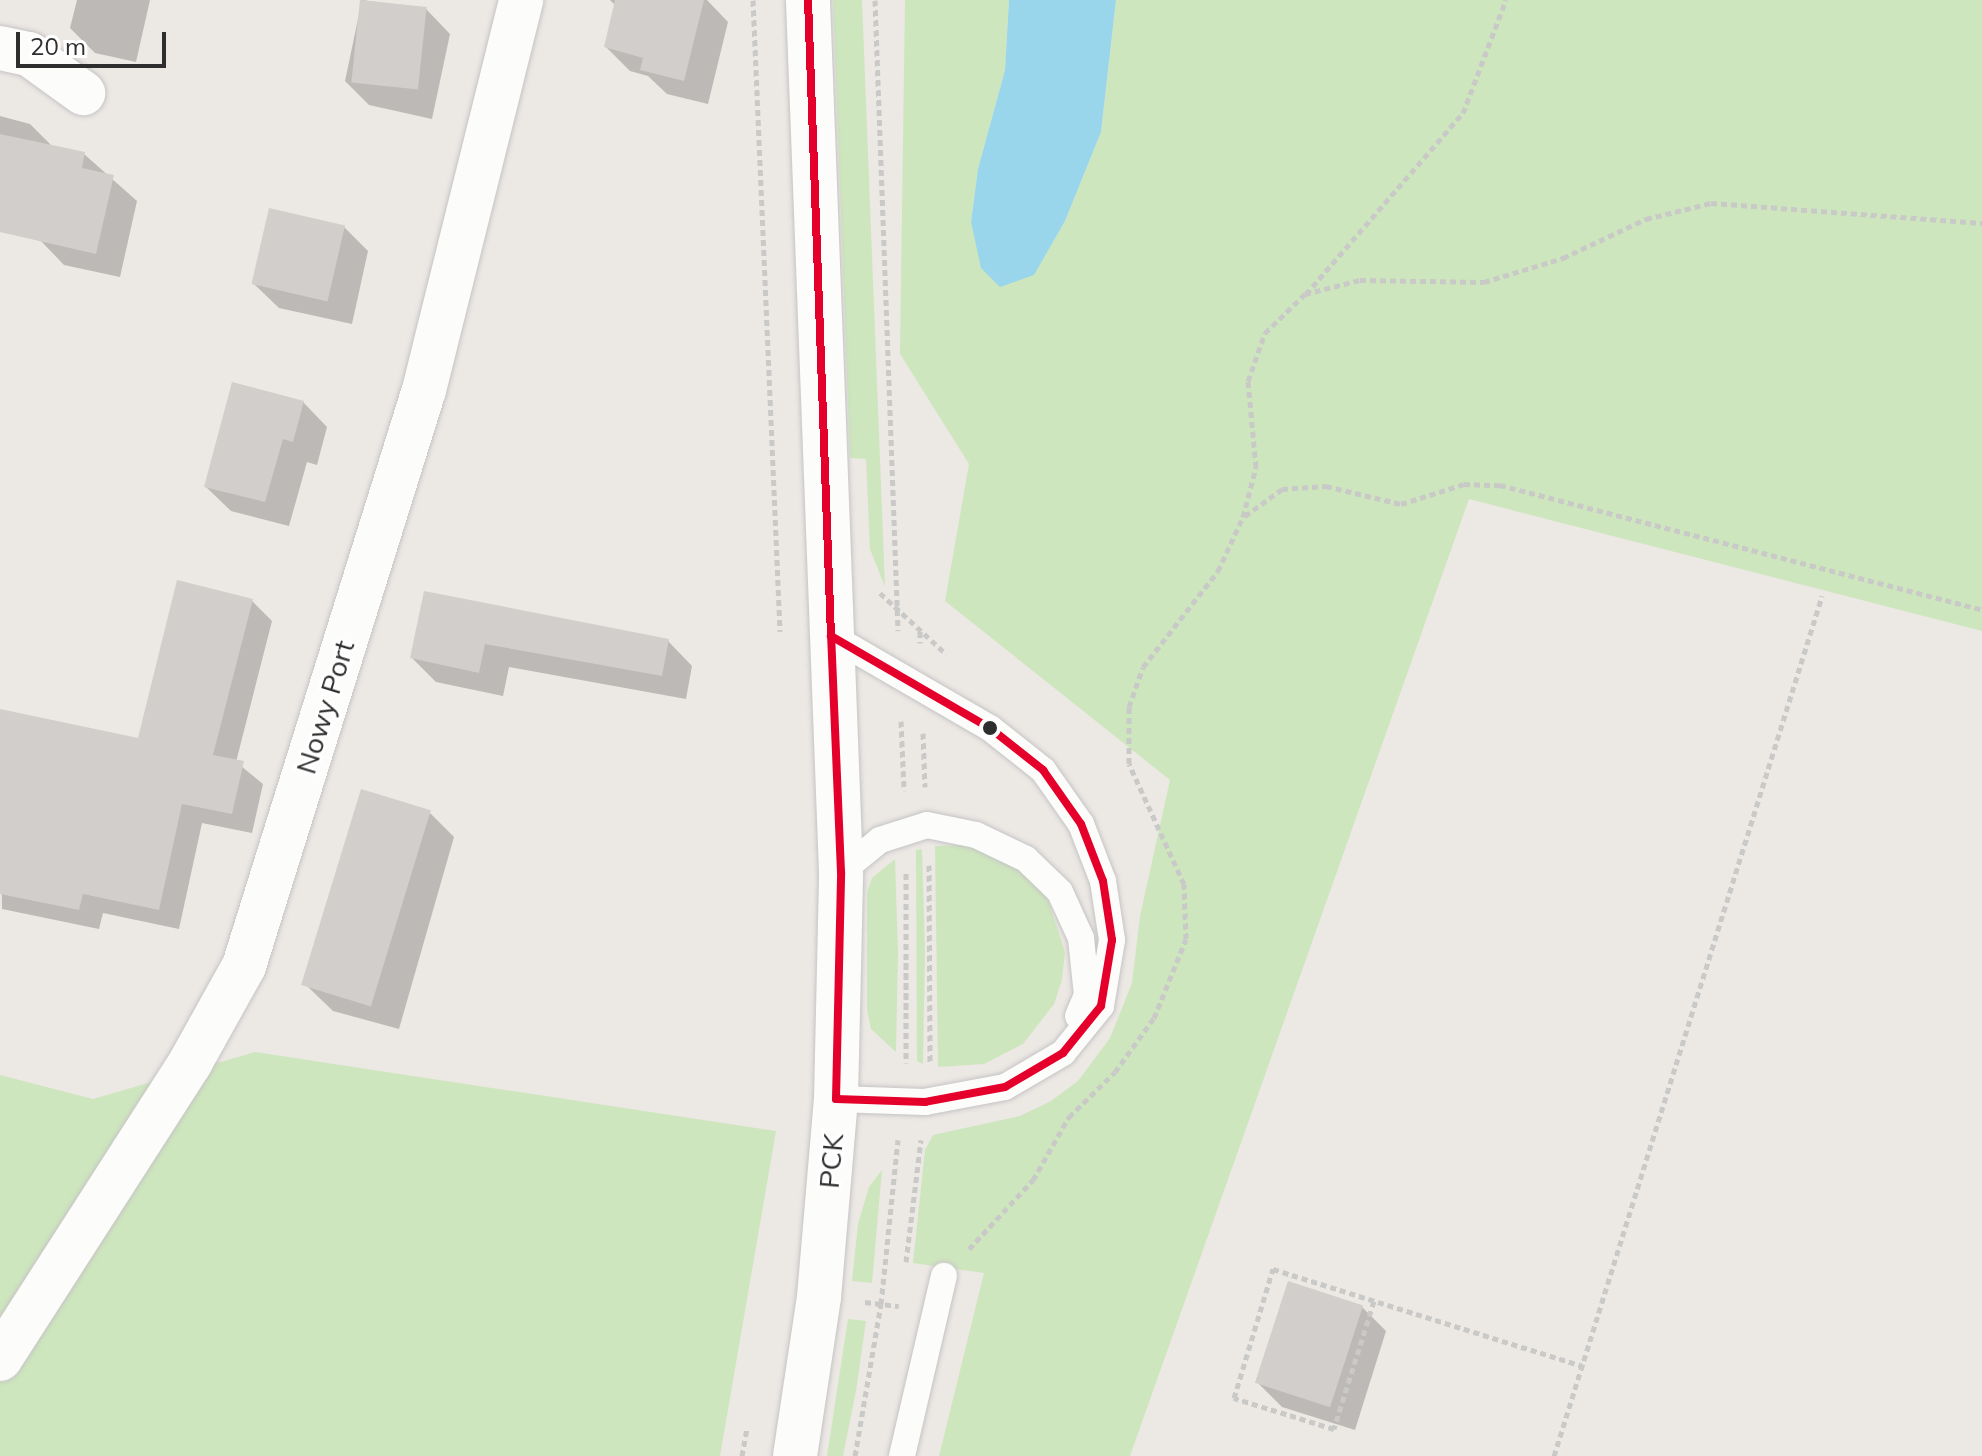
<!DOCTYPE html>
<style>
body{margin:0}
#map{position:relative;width:1982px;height:1456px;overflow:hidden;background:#ece8e4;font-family:Mulish,sans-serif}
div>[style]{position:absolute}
.green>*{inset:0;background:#cee6be}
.water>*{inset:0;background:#99d6ec}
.shadow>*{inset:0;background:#0003}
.building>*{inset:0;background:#d1cecb;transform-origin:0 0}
.path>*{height:5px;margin-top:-2.5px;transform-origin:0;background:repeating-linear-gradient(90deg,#c9c9c8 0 6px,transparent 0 10px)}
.roads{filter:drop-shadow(0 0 2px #c5c4c5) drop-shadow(0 0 2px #c5c4c5)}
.lane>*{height:26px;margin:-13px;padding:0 13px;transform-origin:13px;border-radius:13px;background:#fcfcfb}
.street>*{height:44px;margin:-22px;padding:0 22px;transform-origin:22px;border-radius:22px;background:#fcfcfb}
.secondary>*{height:44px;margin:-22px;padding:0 22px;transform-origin:22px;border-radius:22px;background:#fcfcfb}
.bus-1>*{height:8px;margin:-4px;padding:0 4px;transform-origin:4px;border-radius:4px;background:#e4002b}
.dots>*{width:22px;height:22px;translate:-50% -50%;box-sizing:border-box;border:4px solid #fff;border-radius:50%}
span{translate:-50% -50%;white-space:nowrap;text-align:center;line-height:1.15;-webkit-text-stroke:6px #fff;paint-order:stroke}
.street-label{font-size:28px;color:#2e2e2e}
.scale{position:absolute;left:16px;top:32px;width:150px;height:36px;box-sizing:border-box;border:4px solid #2e2e2e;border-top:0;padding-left:10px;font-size:24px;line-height:28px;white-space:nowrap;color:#2e2e2e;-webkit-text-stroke:6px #fff;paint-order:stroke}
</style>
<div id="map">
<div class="green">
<div style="clip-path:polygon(833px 0,862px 0,885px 587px,870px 549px,866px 459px,850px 458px)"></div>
<div style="clip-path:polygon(905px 0,1009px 0,1005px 70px,978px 169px,971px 222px,1034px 274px,1065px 221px,1101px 132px,1116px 0,1982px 0,1982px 631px,1469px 499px,1130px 1456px,939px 1456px,984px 1273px,913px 1263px,925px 1150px,933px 1135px,1020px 1116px,1051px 1101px,1078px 1081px,1110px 1038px,1132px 983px,1140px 916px,1170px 780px,945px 601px,969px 464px,900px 354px)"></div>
<div style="clip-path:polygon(966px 845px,991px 850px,1031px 877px,1048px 900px,1065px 952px,1062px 980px,1054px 1004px,1023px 1044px,984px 1064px,938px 1067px,935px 846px)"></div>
<div style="clip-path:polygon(922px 849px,925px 952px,923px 1064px,917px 1061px,916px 850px)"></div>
<div style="clip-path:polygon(895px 859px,898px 953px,896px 1052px,871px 1029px,867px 1010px,867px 893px,872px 878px)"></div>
<div style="clip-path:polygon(255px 1052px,776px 1131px,720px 1456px,0 1456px,0 1075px,93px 1099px)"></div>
<div style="clip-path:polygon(882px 1170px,872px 1283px,852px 1281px,858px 1224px,869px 1187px)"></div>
<div style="clip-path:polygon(848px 1319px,866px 1321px,856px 1391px,843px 1456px,827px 1456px)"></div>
</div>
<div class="water">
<div style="clip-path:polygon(1009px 0,1116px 0,1101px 132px,1065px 221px,1034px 275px,1000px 287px,981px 268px,971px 222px,978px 169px,1005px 70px)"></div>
</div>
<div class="shadow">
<div style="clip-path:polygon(77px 0,150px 0,136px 62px,95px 53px,70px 28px)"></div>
<div style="clip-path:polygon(362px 0,426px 9px,450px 34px,432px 119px,369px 105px,345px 81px)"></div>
<div style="clip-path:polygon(610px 0,707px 0,728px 22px,708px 104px,667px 94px,648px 76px,630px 71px,606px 47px,616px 6px)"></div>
<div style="clip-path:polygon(0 116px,30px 124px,54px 148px,84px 154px,137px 201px,120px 277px,64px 265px,40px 240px,0 220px)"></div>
<div style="clip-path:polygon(344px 227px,368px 251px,352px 324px,279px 308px,254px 284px)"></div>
<div style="clip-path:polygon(303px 402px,327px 427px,317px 465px,307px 462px,289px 526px,231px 511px,206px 487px)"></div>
<div style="clip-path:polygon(426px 594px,668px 641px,692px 666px,686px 699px,509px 667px,503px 696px,436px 682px,412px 658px)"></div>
<div style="clip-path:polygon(252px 601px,272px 621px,236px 762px,263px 784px,252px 833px,202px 823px,179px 929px,103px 913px,99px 929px,2px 909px,0 711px,139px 741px)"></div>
<div style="clip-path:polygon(430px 813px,454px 837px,399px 1029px,333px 1011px,308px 987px)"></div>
<div style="clip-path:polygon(1362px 1307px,1386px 1331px,1355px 1430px,1282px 1407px,1257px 1382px)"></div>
</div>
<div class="building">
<div style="left:360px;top:0;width:67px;height:83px;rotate:6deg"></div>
<div style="clip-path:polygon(615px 0,704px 0,684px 81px,640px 70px,643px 58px,604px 47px)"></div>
<div style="clip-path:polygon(0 134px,85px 152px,82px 168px,114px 175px,96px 254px,0 232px)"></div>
<div style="left:269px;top:208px;width:78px;height:78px;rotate:13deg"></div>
<div style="clip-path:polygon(232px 382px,304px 401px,293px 442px,283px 439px,265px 502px,204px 487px)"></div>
<div style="clip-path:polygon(177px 580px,253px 599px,213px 755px,244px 761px,232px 814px,182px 804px,159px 910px,83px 894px,79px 910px,0 894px,0 709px,138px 738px)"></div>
<div style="clip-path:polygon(424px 591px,669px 639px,662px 676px,485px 644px,479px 673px,410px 658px)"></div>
<div style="left:361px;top:789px;width:73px;height:205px;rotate:17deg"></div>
<div style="left:1288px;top:1281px;width:79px;height:107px;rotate:18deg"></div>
</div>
<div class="path">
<div style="left:753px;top:0;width:632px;rotate:87.55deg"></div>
<div style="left:875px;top:0;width:631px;rotate:87.91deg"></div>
<div style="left:1306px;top:294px;width:240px;rotate:-49.1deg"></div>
<div style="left:1463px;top:113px;width:121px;rotate:-69.2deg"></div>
<div style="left:1245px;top:516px;width:46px;rotate:-36.1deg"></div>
<div style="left:1282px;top:489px;width:44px;rotate:-3.9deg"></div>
<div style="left:1326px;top:486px;width:77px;rotate:13.5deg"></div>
<div style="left:1401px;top:504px;width:66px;rotate:-17.6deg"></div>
<div style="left:1464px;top:484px;width:36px;rotate:2deg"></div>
<div style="left:1500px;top:485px;width:498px;rotate:14.5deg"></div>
<div style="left:880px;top:593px;width:90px;rotate:42.7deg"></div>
<div style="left:920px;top:631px;width:12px;rotate:90deg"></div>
<div style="left:901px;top:721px;width:70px;rotate:87.5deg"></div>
<div style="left:923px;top:733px;width:54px;rotate:87.9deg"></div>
<div style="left:929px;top:865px;width:198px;rotate:89.7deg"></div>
<div style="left:906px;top:873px;width:190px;rotate:90deg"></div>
<div style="left:969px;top:1249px;width:94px;rotate:-47.2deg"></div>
<div style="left:1033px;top:1180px;width:73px;rotate:-60.3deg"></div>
<div style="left:1069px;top:1117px;width:64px;rotate:-44.4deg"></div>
<div style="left:1115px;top:1072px;width:67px;rotate:-54.2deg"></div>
<div style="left:1154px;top:1018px;width:85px;rotate:-67.9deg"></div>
<div style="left:1186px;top:939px;width:55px;rotate:-92.1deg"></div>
<div style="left:1184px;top:884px;width:132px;rotate:-114.6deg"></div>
<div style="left:1129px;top:764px;width:57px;rotate:-90deg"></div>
<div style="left:1129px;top:707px;width:42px;rotate:-70.7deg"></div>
<div style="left:1143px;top:667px;width:122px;rotate:-52deg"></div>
<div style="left:1218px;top:571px;width:60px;rotate:-65.2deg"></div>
<div style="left:1243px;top:517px;width:52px;rotate:-75.4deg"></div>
<div style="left:1256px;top:467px;width:86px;rotate:-95.3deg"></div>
<div style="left:1248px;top:381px;width:51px;rotate:-70.5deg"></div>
<div style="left:1265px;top:333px;width:56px;rotate:-44.3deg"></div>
<div style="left:1305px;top:294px;width:57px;rotate:-14.3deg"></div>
<div style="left:1360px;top:280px;width:124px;rotate:0.9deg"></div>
<div style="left:1484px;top:282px;width:83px;rotate:-16.9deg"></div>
<div style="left:1563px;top:258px;width:92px;rotate:-25.2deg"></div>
<div style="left:1646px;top:219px;width:67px;rotate:-13.8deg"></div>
<div style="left:1711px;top:203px;width:272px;rotate:4.2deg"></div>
<div style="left:906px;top:1262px;width:123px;rotate:-83deg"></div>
<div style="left:1374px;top:1301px;width:134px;rotate:107.4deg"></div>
<div style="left:1334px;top:1429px;width:105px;rotate:-162.8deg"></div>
<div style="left:1234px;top:1398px;width:135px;rotate:-73.2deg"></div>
<div style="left:1273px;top:1269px;width:324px;rotate:17.4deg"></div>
<div style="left:865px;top:1302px;width:34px;rotate:7deg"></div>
<div style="left:742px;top:1456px;width:27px;rotate:-80deg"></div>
<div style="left:855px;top:1456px;width:154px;rotate:-80.3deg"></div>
<div style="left:881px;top:1304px;width:165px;rotate:-84.1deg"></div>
<div style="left:1554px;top:1456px;width:901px;rotate:-72.69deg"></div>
</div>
<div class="roads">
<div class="lane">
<div style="left:831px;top:636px;width:184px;rotate:30.1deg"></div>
<div style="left:990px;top:728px;width:68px;rotate:38.4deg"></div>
<div style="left:1043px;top:770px;width:66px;rotate:54.9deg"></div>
<div style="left:1081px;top:824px;width:61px;rotate:68.9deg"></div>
<div style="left:1103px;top:881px;width:60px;rotate:81.3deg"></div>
<div style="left:1112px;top:940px;width:67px;rotate:99.5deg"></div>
<div style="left:1101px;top:1006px;width:60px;rotate:129deg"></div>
<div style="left:1063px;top:1053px;width:67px;rotate:149.6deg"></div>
<div style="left:1005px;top:1087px;width:81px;rotate:169.4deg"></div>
<div style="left:925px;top:1102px;width:89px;rotate:-178.1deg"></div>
<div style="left:841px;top:872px;width:50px;rotate:-39.4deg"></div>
<div style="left:880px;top:840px;width:49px;rotate:-17.7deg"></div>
<div style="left:927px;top:825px;width:50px;rotate:11.5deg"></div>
<div style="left:976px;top:835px;width:55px;rotate:25.6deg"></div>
<div style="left:1026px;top:859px;width:47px;rotate:44.1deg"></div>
<div style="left:1060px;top:892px;width:51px;rotate:65.5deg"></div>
<div style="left:1081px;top:938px;width:57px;rotate:84deg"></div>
<div style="left:1087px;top:995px;width:23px;rotate:113deg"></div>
<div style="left:902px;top:1456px;width:185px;rotate:-76.9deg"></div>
</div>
<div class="street">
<div style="left:0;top:48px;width:30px;rotate:12deg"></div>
<div style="left:29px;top:54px;width:67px;rotate:35.8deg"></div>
<div style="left:0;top:1359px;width:352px;rotate:-57.3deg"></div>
<div style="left:190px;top:1063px;width:111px;rotate:-60.9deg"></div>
<div style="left:244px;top:966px;width:603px;rotate:-72.65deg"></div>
<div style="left:424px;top:390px;width:402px;rotate:-76deg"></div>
</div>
<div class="secondary">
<div style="left:795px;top:1456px;width:161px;rotate:-81.4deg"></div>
<div style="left:819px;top:1297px;width:199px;rotate:-85.1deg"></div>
<div style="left:836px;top:1099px;width:227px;rotate:-88.7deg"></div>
<div style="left:841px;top:872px;width:873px;rotate:-92.17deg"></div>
</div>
</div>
<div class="bus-1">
<div style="left:808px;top:0;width:636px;rotate:87.93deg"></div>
<div style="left:831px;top:636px;width:184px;rotate:30.1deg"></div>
<div style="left:990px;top:728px;width:68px;rotate:38.4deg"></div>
<div style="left:1043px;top:770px;width:66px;rotate:54.9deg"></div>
<div style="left:1081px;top:824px;width:61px;rotate:68.9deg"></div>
<div style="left:1103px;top:881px;width:60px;rotate:81.3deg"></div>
<div style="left:1112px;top:940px;width:67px;rotate:99.5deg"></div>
<div style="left:1101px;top:1006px;width:60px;rotate:129deg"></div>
<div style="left:1063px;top:1053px;width:67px;rotate:149.6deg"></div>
<div style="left:1005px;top:1087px;width:81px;rotate:169.4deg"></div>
<div style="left:925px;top:1102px;width:89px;rotate:-178.1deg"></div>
<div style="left:836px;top:1099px;width:227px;rotate:-88.7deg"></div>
<div style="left:841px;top:872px;width:236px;rotate:-92.4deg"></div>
</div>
<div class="dots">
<div style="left:990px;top:728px;background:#2e2e2e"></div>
</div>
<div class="street-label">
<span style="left:325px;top:707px;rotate:-73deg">Nowy Port</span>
<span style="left:831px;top:1161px;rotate:-85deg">PCK</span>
</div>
<div class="scale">20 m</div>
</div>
